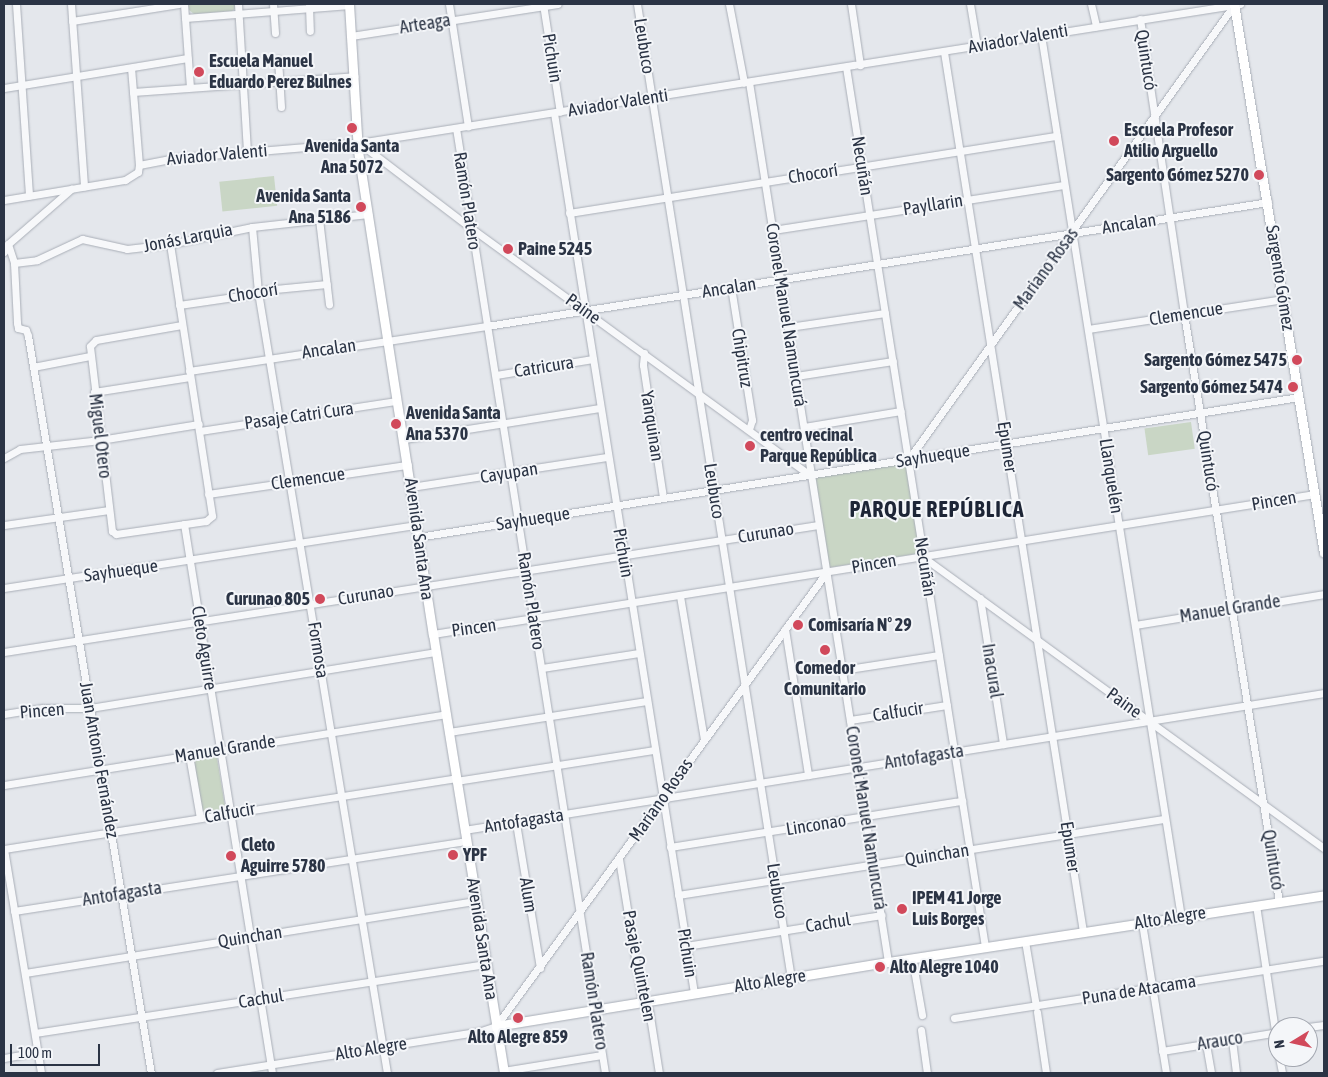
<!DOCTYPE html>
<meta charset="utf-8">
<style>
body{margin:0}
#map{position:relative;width:1328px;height:1077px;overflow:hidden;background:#e4e7ec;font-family:"Asap Condensed",sans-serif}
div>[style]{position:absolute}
.green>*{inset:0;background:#c9d6c5;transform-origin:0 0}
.roads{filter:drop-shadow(0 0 1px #a9aeb7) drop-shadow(0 0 1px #a9aeb7)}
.minor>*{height:7px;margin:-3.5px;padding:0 3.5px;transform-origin:3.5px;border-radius:3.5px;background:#f7f8fa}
.major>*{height:9px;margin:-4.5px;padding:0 4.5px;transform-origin:4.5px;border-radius:4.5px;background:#fff}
.dots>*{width:14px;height:14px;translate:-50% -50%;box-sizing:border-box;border:2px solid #f4f6f9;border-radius:50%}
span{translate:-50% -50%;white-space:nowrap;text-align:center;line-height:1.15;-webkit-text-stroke:4px #f4f6f9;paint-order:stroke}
.street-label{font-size:18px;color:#2b3445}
.poi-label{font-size:18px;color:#2b3445;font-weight:700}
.left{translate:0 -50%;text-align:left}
.right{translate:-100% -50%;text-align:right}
.district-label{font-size:22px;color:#1d2536;font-weight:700;letter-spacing:1px}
.frame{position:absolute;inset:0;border:5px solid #2b3445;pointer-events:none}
.north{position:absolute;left:1268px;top:1017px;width:50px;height:50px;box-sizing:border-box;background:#f4f6f9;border:1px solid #a4a8b1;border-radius:50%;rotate:261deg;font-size:14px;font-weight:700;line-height:20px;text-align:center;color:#2b3445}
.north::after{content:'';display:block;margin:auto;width:18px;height:22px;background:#d1495b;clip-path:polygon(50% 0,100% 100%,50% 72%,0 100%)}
.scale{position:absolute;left:10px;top:1044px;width:90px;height:22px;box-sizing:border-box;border:2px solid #2b3445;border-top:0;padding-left:6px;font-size:15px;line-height:18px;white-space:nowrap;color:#2b3445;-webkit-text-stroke:4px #f4f6f9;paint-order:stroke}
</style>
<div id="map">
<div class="green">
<div style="clip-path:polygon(188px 4px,235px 4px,236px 8px,232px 11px,194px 14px,189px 10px)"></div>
<div style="left:274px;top:176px;width:30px;height:55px;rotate:84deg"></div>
<div style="left:1191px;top:422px;width:27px;height:47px;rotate:82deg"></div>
<div style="left:908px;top:460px;width:94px;height:99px;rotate:81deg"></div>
<div style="clip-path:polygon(214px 755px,217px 758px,225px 806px,223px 810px,206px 813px,201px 809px,194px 762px,197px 758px)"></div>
</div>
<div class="roads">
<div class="minor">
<div style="left:16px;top:4px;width:192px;rotate:86.1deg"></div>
<div style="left:71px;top:4px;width:183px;rotate:85.9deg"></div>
<div style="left:184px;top:4px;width:83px;rotate:85.9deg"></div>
<div style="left:238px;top:4px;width:148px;rotate:86.5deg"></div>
<div style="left:273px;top:4px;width:29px;rotate:86deg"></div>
<div style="left:449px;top:4px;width:124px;rotate:81.2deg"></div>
<div style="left:543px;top:4px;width:109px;rotate:81.1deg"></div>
<div style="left:637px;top:4px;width:986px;rotate:81.02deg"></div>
<div style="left:729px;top:4px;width:80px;rotate:79.2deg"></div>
<div style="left:851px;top:4px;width:62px;rotate:81.6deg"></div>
<div style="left:970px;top:4px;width:43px;rotate:80.5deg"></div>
<div style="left:1091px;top:4px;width:23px;rotate:77deg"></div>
<div style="left:309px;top:6px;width:25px;rotate:88deg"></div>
<div style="left:185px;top:18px;width:165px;rotate:-4.5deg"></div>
<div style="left:1140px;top:19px;width:298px;rotate:81.5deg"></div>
<div style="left:1184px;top:314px;width:596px;rotate:80.82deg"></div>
<div style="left:72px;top:21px;width:108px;rotate:-9deg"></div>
<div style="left:1041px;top:35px;width:893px;rotate:80.98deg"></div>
<div style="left:351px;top:36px;width:209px;rotate:-8.8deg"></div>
<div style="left:944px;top:52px;width:891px;rotate:81.02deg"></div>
<div style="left:278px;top:59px;width:48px;rotate:86.4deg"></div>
<div style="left:846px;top:67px;width:891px;rotate:81.02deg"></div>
<div style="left:749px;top:82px;width:891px;rotate:81.02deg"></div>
<div style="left:4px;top:88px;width:186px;rotate:-9.3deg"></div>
<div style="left:133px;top:92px;width:222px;rotate:-4.1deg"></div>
<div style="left:554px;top:113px;width:891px;rotate:80.96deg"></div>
<div style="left:456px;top:128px;width:957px;rotate:81.04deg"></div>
<div style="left:358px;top:142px;width:142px;rotate:37.3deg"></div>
<div style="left:471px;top:228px;width:419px;rotate:36.1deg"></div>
<div style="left:139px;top:165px;width:37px;rotate:-11deg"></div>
<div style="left:175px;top:158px;width:191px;rotate:-4.8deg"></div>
<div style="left:365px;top:142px;width:886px;rotate:-8.96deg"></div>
<div style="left:4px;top:200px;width:123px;rotate:-9.4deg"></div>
<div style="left:125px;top:180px;width:15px;rotate:-32deg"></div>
<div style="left:138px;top:172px;width:7px;rotate:-82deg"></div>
<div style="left:139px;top:165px;width:97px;rotate:-94.7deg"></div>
<div style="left:569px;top:213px;width:494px;rotate:-9deg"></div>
<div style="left:319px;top:219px;width:86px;rotate:83.3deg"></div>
<div style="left:252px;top:227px;width:65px;rotate:84.7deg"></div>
<div style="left:258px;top:292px;width:792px;rotate:80.62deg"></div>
<div style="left:773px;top:230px;width:294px;rotate:-8.8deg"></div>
<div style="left:8px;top:244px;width:20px;rotate:72deg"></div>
<div style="left:14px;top:263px;width:60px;rotate:87.1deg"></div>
<div style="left:17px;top:323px;width:5px;rotate:79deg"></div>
<div style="left:18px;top:328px;width:8px;rotate:14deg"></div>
<div style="left:26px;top:330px;width:6px;rotate:72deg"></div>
<div style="left:28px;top:336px;width:747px;rotate:80.53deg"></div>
<div style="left:170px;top:244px;width:275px;rotate:81.2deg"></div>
<div style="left:212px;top:516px;width:8px;rotate:140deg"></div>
<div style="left:206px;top:521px;width:91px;rotate:171.8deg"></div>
<div style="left:116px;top:534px;width:5px;rotate:-143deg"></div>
<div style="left:112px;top:531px;width:186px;rotate:-96.8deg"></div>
<div style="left:90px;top:346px;width:8px;rotate:-45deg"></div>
<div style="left:96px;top:340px;width:87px;rotate:-9.9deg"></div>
<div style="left:4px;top:252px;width:9px;rotate:-63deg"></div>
<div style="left:8px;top:244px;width:84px;rotate:-41.1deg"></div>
<div style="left:14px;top:263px;width:23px;rotate:-7deg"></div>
<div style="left:37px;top:260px;width:50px;rotate:-25deg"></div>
<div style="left:82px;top:239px;width:46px;rotate:12.5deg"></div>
<div style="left:127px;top:249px;width:43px;rotate:-6.6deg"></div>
<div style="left:170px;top:244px;width:84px;rotate:-11.7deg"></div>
<div style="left:252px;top:227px;width:117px;rotate:-6.4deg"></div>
<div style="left:731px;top:287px;width:135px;rotate:81deg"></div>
<div style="left:752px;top:420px;width:9px;rotate:108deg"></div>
<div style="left:179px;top:305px;width:76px;rotate:-8.3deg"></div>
<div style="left:254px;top:294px;width:12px;rotate:-20deg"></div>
<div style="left:265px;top:290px;width:62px;rotate:-5.5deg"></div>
<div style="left:789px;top:327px;width:97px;rotate:-8.3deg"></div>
<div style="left:1088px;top:329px;width:198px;rotate:-8.7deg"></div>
<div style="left:644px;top:353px;width:12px;rotate:95deg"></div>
<div style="left:643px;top:365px;width:134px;rotate:81.4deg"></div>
<div style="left:33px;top:367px;width:58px;rotate:-10.9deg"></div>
<div style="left:189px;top:371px;width:301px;rotate:-8.6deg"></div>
<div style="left:487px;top:326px;width:791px;rotate:-9.02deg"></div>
<div style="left:496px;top:375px;width:98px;rotate:-9.4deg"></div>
<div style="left:796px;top:376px;width:98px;rotate:-8.8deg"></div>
<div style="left:94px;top:392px;width:97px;rotate:-8.9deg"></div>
<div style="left:804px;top:427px;width:98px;rotate:-9.4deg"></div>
<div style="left:200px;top:431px;width:199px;rotate:-8.7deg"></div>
<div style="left:404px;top:439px;width:198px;rotate:-9deg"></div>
<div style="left:4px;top:458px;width:18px;rotate:-29deg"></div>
<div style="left:20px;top:449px;width:81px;rotate:-6.4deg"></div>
<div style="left:100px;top:440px;width:100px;rotate:-9.2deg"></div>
<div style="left:908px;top:460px;width:560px;rotate:-54.38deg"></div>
<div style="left:411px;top:487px;width:198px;rotate:-8.7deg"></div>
<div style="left:208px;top:494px;width:202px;rotate:-8.3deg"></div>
<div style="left:184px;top:524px;width:556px;rotate:80.89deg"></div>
<div style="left:4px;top:525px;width:106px;rotate:-8.1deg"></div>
<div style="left:418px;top:537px;width:892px;rotate:-9.03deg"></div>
<div style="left:923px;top:557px;width:495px;rotate:36deg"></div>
<div style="left:4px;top:588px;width:417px;rotate:-8.7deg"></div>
<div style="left:680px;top:596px;width:146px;rotate:80.5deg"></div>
<div style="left:980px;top:598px;width:148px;rotate:81deg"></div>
<div style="left:1135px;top:625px;width:192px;rotate:-9.3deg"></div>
<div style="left:785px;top:629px;width:148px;rotate:81deg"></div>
<div style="left:433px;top:634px;width:893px;rotate:-9.02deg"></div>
<div style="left:4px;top:652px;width:824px;rotate:-8.87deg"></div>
<div style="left:542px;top:668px;width:98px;rotate:-8.8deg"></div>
<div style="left:842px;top:670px;width:98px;rotate:-8.8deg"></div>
<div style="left:4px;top:714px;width:39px;rotate:-9deg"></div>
<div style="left:43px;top:708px;width:47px"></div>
<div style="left:90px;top:708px;width:351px;rotate:-9.2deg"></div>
<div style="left:850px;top:720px;width:98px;rotate:-8.8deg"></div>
<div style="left:449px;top:732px;width:200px;rotate:-8.9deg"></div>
<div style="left:189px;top:755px;width:64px;rotate:80.1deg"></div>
<div style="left:456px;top:781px;width:201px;rotate:-8.9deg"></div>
<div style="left:4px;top:785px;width:448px;rotate:-9.1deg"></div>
<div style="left:516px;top:823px;width:147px;rotate:80.6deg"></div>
<div style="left:464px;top:830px;width:871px;rotate:-9.05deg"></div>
<div style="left:670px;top:847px;width:296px;rotate:-9deg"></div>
<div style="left:4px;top:849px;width:458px;rotate:-8.9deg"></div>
<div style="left:4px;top:849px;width:227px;rotate:80.6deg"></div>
<div style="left:619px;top:859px;width:138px;rotate:80.8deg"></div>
<div style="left:641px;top:995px;width:17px;rotate:62deg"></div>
<div style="left:649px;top:1010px;width:64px;rotate:81deg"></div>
<div style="left:678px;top:895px;width:493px;rotate:-8.9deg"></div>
<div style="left:1256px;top:905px;width:148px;rotate:81.4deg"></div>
<div style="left:14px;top:911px;width:457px;rotate:-8.8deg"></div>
<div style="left:1142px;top:923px;width:152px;rotate:80.9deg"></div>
<div style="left:1025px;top:941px;width:66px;rotate:80.4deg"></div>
<div style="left:686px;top:946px;width:198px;rotate:-9deg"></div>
<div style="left:912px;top:958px;width:58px;rotate:80deg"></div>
<div style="left:25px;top:973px;width:456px;rotate:-9.1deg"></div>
<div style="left:1037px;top:1012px;width:62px;rotate:81.6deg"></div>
<div style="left:954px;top:1018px;width:374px;rotate:-8.8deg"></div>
<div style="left:1308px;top:1027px;width:16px;rotate:-7deg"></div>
<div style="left:921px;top:1030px;width:43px;rotate:82.1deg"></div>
<div style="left:35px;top:1033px;width:456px;rotate:-8.7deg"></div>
<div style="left:1232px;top:1040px;width:33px;rotate:83deg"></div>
<div style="left:1206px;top:1044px;width:29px;rotate:80deg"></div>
<div style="left:1162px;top:1051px;width:118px;rotate:-9.3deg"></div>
<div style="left:1279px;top:1057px;width:16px;rotate:79deg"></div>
<div style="left:4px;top:1058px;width:35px;rotate:-10deg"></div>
<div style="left:503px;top:1071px;width:100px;rotate:-9.2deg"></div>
<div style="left:217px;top:1073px;width:267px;rotate:-9deg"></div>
<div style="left:481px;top:1031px;width:16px;rotate:-18deg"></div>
<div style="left:496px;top:1026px;width:560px;rotate:-53.93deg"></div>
</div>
<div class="major">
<div style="left:349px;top:4px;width:147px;rotate:86.5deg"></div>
<div style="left:358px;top:151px;width:489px;rotate:81.2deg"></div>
<div style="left:433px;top:634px;width:445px;rotate:80.8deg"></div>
<div style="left:1234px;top:4px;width:556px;rotate:80.69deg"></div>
<div style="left:496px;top:1026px;width:397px;rotate:-9.3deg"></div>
<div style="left:888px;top:962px;width:441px;rotate:-8.7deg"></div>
</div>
</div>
<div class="dots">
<div style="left:199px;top:72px;background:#d1495b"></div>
<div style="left:352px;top:128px;background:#d1495b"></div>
<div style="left:1114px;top:141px;background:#d1495b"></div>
<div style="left:1259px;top:175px;background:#d1495b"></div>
<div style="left:361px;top:207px;background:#d1495b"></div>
<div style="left:508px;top:249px;background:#d1495b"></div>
<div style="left:1297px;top:360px;background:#d1495b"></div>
<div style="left:1293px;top:387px;background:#d1495b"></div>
<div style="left:396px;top:424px;background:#d1495b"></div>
<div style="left:750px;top:446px;background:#d1495b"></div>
<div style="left:320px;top:599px;background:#d1495b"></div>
<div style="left:798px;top:625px;background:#d1495b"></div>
<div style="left:825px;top:650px;background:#d1495b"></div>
<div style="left:453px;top:855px;background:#d1495b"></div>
<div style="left:231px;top:856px;background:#d1495b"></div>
<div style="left:902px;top:909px;background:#d1495b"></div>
<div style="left:880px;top:967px;background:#d1495b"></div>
<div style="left:518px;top:1018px;background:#d1495b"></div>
</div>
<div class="street-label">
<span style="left:425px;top:24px;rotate:-9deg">Arteaga</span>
<span style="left:1018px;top:39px;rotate:-10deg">Aviador Valenti</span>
<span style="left:644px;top:46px;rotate:81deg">Leubuco</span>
<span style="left:552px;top:58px;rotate:81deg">Pichuin</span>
<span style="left:1146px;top:60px;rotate:81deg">Quintucó</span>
<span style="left:618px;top:103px;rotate:-9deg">Aviador Valenti</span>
<span style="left:217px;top:155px;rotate:-5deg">Aviador Valenti</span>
<span style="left:862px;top:166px;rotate:81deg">Necuñán</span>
<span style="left:813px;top:174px;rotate:-9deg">Chocorí</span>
<span style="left:467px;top:201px;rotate:81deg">Ramón Platero</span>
<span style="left:933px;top:205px;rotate:-9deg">Payllarin</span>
<span style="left:1129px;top:224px;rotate:-9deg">Ancalan</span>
<span style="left:188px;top:238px;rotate:-11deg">Jonás Larquia</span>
<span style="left:1046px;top:269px;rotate:-54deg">Mariano Rosas</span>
<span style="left:1280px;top:278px;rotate:81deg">Sargento Gómez</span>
<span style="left:729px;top:288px;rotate:-9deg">Ancalan</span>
<span style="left:253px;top:293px;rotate:-9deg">Chocorí</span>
<span style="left:583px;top:309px;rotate:36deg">Paine</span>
<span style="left:1186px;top:314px;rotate:-9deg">Clemencue</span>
<span style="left:786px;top:315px;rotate:81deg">Coronel Manuel Namuncurá</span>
<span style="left:329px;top:349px;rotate:-8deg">Ancalan</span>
<span style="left:742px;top:358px;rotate:81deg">Chipitruz</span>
<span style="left:544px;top:367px;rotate:-9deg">Catricura</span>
<span style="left:299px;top:416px;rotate:-8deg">Pasaje Catri Cura</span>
<span style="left:652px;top:426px;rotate:81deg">Yanquinan</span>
<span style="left:100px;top:436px;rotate:83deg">Miguel Otero</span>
<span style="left:1007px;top:447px;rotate:81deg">Epumer</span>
<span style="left:933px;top:456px;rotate:-9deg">Sayhueque</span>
<span style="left:1208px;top:461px;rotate:81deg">Quintucó</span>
<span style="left:509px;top:473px;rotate:-9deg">Cayupan</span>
<span style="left:1111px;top:476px;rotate:81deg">Llanquelén</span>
<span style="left:308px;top:479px;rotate:-8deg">Clemencue</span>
<span style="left:714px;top:491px;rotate:81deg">Leubuco</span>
<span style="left:1274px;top:501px;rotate:-10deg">Pincen</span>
<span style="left:533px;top:519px;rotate:-9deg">Sayhueque</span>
<span style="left:766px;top:533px;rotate:-9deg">Curunao</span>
<span style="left:419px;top:539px;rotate:82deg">Avenida Santa Ana</span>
<span style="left:623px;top:553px;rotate:80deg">Pichuin</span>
<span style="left:874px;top:564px;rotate:-10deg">Pincen</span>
<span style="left:925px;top:567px;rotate:81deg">Necuñán</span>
<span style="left:121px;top:571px;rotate:-8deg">Sayhueque</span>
<span style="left:366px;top:595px;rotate:-9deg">Curunao</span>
<span style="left:531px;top:601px;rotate:81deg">Ramón Platero</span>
<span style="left:1230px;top:609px;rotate:-9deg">Manuel Grande</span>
<span style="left:474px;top:628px;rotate:-8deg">Pincen</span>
<span style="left:204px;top:648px;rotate:81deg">Cleto Aguirre</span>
<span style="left:318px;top:650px;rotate:81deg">Formosa</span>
<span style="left:992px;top:671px;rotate:81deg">Inacural</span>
<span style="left:1124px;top:703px;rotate:36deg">Paine</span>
<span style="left:42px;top:711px;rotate:-5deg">Pincen</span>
<span style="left:898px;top:712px;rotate:-9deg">Calfucir</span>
<span style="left:225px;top:749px;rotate:-9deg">Manuel Grande</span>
<span style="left:924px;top:757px;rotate:-9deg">Antofagasta</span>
<span style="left:99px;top:760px;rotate:80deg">Juan Antonio Fernández</span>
<span style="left:661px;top:800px;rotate:-55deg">Mariano Rosas</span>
<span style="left:230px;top:813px;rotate:-10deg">Calfucir</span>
<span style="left:866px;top:818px;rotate:81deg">Coronel Manuel Namuncurá</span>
<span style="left:524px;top:821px;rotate:-9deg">Antofagasta</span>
<span style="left:816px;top:825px;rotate:-9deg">Linconao</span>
<span style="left:1070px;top:847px;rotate:81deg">Epumer</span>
<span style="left:937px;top:855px;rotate:-9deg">Quinchan</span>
<span style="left:1273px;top:860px;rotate:81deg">Quintucó</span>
<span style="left:777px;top:891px;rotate:81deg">Leubuco</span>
<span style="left:122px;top:894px;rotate:-9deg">Antofagasta</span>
<span style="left:528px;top:895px;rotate:81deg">Alum</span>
<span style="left:1170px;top:918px;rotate:-9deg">Alto Alegre</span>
<span style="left:828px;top:923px;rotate:-9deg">Cachul</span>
<span style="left:250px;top:937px;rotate:-9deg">Quinchan</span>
<span style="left:482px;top:939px;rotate:81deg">Avenida Santa Ana</span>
<span style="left:687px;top:953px;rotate:81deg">Pichuin</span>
<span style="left:639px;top:966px;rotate:79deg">Pasaje Quintelen</span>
<span style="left:770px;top:981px;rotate:-9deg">Alto Alegre</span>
<span style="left:1139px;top:990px;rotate:-9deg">Puna de Atacama</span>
<span style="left:261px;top:999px;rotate:-9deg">Cachul</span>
<span style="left:594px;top:1001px;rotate:81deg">Ramón Platero</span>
<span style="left:1220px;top:1041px;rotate:-9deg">Arauco</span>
<span style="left:371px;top:1049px;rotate:-9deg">Alto Alegre</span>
</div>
<div class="poi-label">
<span class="left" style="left:209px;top:72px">Escuela Manuel<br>Eduardo Perez Bulnes</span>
<span class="left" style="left:1124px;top:141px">Escuela Profesor<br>Atilio Arguello</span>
<span style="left:352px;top:157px">Avenida Santa<br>Ana 5072</span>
<span class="right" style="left:1249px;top:175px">Sargento Gómez 5270</span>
<span class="right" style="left:351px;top:207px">Avenida Santa<br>Ana 5186</span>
<span class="left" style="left:518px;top:249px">Paine 5245</span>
<span class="right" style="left:1287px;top:360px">Sargento Gómez 5475</span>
<span class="right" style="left:1283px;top:387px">Sargento Gómez 5474</span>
<span class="left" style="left:406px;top:424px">Avenida Santa<br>Ana 5370</span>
<span class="left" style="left:760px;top:446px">centro vecinal<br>Parque República</span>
<span class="right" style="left:310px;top:599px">Curunao 805</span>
<span class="left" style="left:808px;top:625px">Comisaría N° 29</span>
<span style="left:825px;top:679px">Comedor<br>Comunitario</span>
<span class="left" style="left:241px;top:856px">Cleto<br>Aguirre 5780</span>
<span class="left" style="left:463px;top:855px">YPF</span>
<span class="left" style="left:912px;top:909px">IPEM 41 Jorge<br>Luis Borges</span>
<span class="left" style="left:890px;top:967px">Alto Alegre 1040</span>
<span style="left:518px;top:1037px">Alto Alegre 859</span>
</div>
<div class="district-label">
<span style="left:937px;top:510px">PARQUE REPÚBLICA</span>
</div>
<div class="frame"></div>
<div class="north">N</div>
<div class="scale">100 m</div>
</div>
